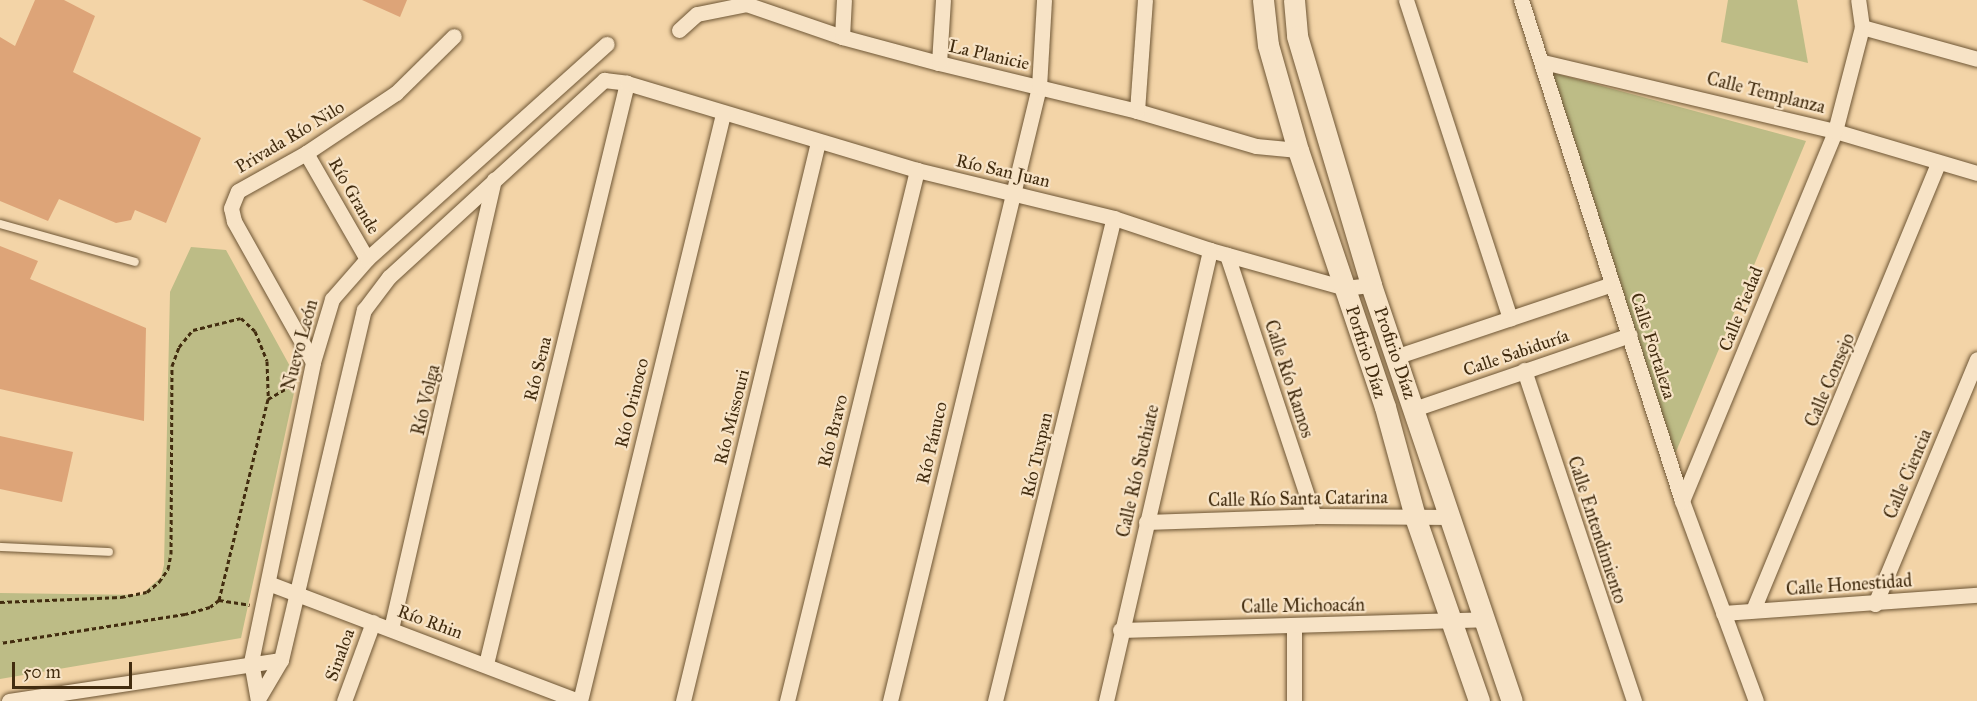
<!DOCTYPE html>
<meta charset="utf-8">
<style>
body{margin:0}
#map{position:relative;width:1977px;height:701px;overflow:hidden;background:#f3d4a7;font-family:"IM FELL Great Primer",serif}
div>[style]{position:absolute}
.green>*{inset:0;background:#bdbc86}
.building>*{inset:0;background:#dda478}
.path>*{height:3px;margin-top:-1.5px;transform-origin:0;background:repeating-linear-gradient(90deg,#422c0f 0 4.5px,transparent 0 7.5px)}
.roads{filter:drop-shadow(0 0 2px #6e5635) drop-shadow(0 0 2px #6e5635)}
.lane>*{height:8px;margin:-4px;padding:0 4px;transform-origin:4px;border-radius:4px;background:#f7e3c6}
.street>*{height:15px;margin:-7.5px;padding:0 7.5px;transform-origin:7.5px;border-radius:7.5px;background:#f7e3c6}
.secondary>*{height:21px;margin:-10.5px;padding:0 10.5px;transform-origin:10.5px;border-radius:10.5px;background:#f7e3c6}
span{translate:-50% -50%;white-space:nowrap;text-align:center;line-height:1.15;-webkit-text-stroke:4.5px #f7e3c6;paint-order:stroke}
.street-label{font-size:18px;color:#422c0f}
.scale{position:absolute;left:12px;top:662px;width:120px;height:27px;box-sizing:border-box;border:3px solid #422c0f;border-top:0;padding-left:8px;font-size:18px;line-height:21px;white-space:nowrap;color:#422c0f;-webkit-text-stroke:4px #f7e3c6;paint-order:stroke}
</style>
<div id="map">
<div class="green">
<div style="clip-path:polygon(1728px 0,1797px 0,1808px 63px,1721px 42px)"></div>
<div style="clip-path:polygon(1550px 72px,1806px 141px,1675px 454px)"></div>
<div style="clip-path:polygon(191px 247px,226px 250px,297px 379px,241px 638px,0 679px,0 593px,141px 595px,161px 577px,164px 565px,170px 292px)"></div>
</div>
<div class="building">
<div style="clip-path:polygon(35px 0,64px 0,95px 16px,73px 72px,201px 138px,166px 223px,135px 210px,131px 220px,116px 223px,59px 199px,48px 221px,0 201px,0 37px,15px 46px)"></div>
<div style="clip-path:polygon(362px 0,407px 0,400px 17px)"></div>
<div style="clip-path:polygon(0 246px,38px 261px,30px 279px,146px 328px,144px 421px,0 389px)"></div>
<div style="clip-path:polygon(0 436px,73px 452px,62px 502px,0 489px)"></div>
</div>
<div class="path">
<div style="left:268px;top:399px;width:28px;rotate:-30deg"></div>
<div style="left:219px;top:600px;width:31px;rotate:9deg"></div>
<div style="left:0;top:602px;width:121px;rotate:-2.4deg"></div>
<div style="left:121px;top:597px;width:26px;rotate:-11deg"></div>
<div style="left:147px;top:592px;width:16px;rotate:-40deg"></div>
<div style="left:159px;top:582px;width:16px;rotate:-55deg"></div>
<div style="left:168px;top:569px;width:15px;rotate:-79deg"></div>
<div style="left:171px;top:554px;width:188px;rotate:-89.7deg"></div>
<div style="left:172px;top:366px;width:20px;rotate:-70deg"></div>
<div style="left:179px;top:347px;width:22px;rotate:-51deg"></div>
<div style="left:193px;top:330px;width:49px;rotate:-14deg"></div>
<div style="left:241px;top:318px;width:19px;rotate:43deg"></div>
<div style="left:255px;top:331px;width:32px;rotate:68deg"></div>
<div style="left:267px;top:361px;width:38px;rotate:88deg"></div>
<div style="left:268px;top:399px;width:207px;rotate:103.7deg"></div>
<div style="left:219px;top:600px;width:11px;rotate:142deg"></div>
<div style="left:210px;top:607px;width:26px;rotate:164deg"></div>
<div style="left:185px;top:614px;width:187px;rotate:171.1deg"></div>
</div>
<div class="roads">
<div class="lane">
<div style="left:0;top:224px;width:140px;rotate:15.7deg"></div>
<div style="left:0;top:547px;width:109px;rotate:2.6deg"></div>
</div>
<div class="street">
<div style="left:1406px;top:0;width:335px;rotate:71.9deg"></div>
<div style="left:1521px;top:0;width:526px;rotate:72.18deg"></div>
<div style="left:1682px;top:501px;width:213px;rotate:69.7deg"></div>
<div style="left:1862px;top:27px;width:119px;rotate:15.5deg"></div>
<div style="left:679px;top:30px;width:24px;rotate:-42deg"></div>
<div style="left:697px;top:14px;width:50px;rotate:-11.5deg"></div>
<div style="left:746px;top:4px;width:102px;rotate:19deg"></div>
<div style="left:842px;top:37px;width:100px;rotate:15deg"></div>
<div style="left:939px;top:63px;width:204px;rotate:13.6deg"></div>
<div style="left:1137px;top:111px;width:124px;rotate:16.4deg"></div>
<div style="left:1256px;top:146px;width:42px;rotate:5.4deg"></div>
<div style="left:842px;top:37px;width:37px;rotate:-87deg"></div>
<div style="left:1543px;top:62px;width:300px;rotate:13.3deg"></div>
<div style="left:1835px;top:131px;width:148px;rotate:16.5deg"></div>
<div style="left:939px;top:63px;width:63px;rotate:-86.4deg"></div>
<div style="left:1137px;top:111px;width:111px;rotate:-85.9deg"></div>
<div style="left:306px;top:153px;width:122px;rotate:60.1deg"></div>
<div style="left:1227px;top:255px;width:275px;rotate:71.6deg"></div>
<div style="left:1398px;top:356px;width:226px;rotate:-18.6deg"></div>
<div style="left:313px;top:362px;width:162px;rotate:-119.3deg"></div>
<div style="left:234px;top:221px;width:13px;rotate:-103deg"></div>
<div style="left:231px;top:208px;width:18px;rotate:-68deg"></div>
<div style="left:238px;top:191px;width:78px;rotate:-29.2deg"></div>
<div style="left:306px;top:153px;width:108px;rotate:-33.7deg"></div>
<div style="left:396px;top:93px;width:81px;rotate:-44.5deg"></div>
<div style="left:1524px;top:370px;width:349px;rotate:71.6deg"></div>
<div style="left:1414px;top:409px;width:228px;rotate:-18.9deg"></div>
<div style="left:1682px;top:501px;width:400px;rotate:-67.5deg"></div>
<div style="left:1835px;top:131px;width:107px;rotate:-75.4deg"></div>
<div style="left:1862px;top:27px;width:27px;rotate:-98deg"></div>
<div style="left:1146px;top:522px;width:168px;rotate:-2deg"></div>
<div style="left:1314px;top:516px;width:137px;rotate:0.4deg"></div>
<div style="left:268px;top:583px;width:332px;rotate:20.8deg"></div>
<div style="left:1875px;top:604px;width:265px;rotate:-67.4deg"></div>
<div style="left:1753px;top:610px;width:483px;rotate:-67.5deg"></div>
<div style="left:1723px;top:613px;width:255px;rotate:-4.1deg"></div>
<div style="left:1294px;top:626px;width:75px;rotate:90deg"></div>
<div style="left:391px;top:629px;width:461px;rotate:-77.1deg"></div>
<div style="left:1120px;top:630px;width:366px;rotate:-1.7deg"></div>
<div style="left:486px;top:664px;width:598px;rotate:-76.36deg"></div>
<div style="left:258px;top:699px;width:45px;rotate:-59.5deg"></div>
<div style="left:281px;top:660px;width:360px;rotate:-76.7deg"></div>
<div style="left:364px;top:310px;width:41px;rotate:-52.9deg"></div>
<div style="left:389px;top:277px;width:292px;rotate:-42.5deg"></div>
<div style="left:604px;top:80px;width:23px;rotate:7deg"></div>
<div style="left:627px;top:83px;width:303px;rotate:16.7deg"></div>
<div style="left:917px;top:170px;width:203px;rotate:13.7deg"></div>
<div style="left:1114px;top:218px;width:101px;rotate:18.4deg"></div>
<div style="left:1210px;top:250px;width:140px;rotate:15.7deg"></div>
<div style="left:1345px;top:288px;width:26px;rotate:-7deg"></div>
<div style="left:9px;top:701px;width:275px;rotate:-8.6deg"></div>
<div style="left:258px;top:701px;width:40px;rotate:-100deg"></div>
<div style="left:251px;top:662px;width:306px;rotate:-78.3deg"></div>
<div style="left:313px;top:362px;width:66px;rotate:-73.2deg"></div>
<div style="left:332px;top:299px;width:53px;rotate:-48.8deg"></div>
<div style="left:367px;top:259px;width:322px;rotate:-41.9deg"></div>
<div style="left:344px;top:701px;width:84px;rotate:-69.8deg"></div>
<div style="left:580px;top:701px;width:604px;rotate:-76.31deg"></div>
<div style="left:683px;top:701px;width:575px;rotate:-76.42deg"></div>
<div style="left:787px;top:701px;width:547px;rotate:-76.24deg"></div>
<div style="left:890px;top:701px;width:632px;rotate:-76.36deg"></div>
<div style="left:1039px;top:87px;width:87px;rotate:-86.7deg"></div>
<div style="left:995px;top:701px;width:497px;rotate:-76.2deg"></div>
<div style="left:1106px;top:701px;width:463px;rotate:-77deg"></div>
</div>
<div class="secondary">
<div style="left:1263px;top:0;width:45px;rotate:83.7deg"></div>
<div style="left:1268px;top:45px;width:109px;rotate:74.1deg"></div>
<div style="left:1298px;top:150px;width:271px;rotate:71.3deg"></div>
<div style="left:1385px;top:407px;width:114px;rotate:74.7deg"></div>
<div style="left:1415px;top:517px;width:195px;rotate:70.8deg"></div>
<div style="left:1294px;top:0;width:36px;rotate:85deg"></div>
<div style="left:1297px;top:36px;width:260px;rotate:73.4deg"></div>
<div style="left:1371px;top:285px;width:439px;rotate:71.3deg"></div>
</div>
</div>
<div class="street-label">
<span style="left:989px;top:55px;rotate:13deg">La Planicie</span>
<span style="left:1766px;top:93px;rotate:14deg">Calle Templanza</span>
<span style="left:290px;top:137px;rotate:-31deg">Privada Río Nilo</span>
<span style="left:1003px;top:171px;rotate:13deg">Río San Juan</span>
<span style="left:354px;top:196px;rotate:60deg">Río Grande</span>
<span style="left:1741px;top:309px;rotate:-68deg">Calle Piedad</span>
<span style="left:300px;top:345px;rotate:-75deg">Nuevo León</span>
<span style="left:1653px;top:346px;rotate:72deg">Calle Fortaleza</span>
<span style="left:1366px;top:352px;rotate:72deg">Porfirio Díaz</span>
<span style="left:1395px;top:353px;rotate:71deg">Profirio Díaz</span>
<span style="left:1516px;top:353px;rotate:-19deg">Calle Sabiduría</span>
<span style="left:538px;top:369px;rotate:-76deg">Río Sena</span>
<span style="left:1289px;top:379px;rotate:72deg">Calle Río Ramos</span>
<span style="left:1830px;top:380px;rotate:-67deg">Calle Consejo</span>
<span style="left:426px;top:400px;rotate:-77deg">Río Volga</span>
<span style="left:632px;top:403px;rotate:-76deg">Río Orinoco</span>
<span style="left:732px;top:417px;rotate:-76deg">Río Missouri</span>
<span style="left:833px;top:431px;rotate:-76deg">Río Bravo</span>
<span style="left:932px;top:443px;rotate:-77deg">Río Pánuco</span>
<span style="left:1037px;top:455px;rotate:-77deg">Río Tuxpan</span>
<span style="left:1138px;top:471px;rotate:-77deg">Calle Río Suchiate</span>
<span style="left:1908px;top:474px;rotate:-67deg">Calle Ciencia</span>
<span style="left:1298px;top:499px;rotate:-1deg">Calle Río Santa Catarina</span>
<span style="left:1597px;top:530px;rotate:72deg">Calle Entendimiento</span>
<span style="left:1849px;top:585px;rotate:-4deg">Calle Honestidad</span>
<span style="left:1303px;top:606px;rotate:-1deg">Calle Michoacán</span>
<span style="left:430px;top:622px;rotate:20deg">Río Rhin</span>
<span style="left:340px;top:655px;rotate:-70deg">Sinaloa</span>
</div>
<div class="scale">50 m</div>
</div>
